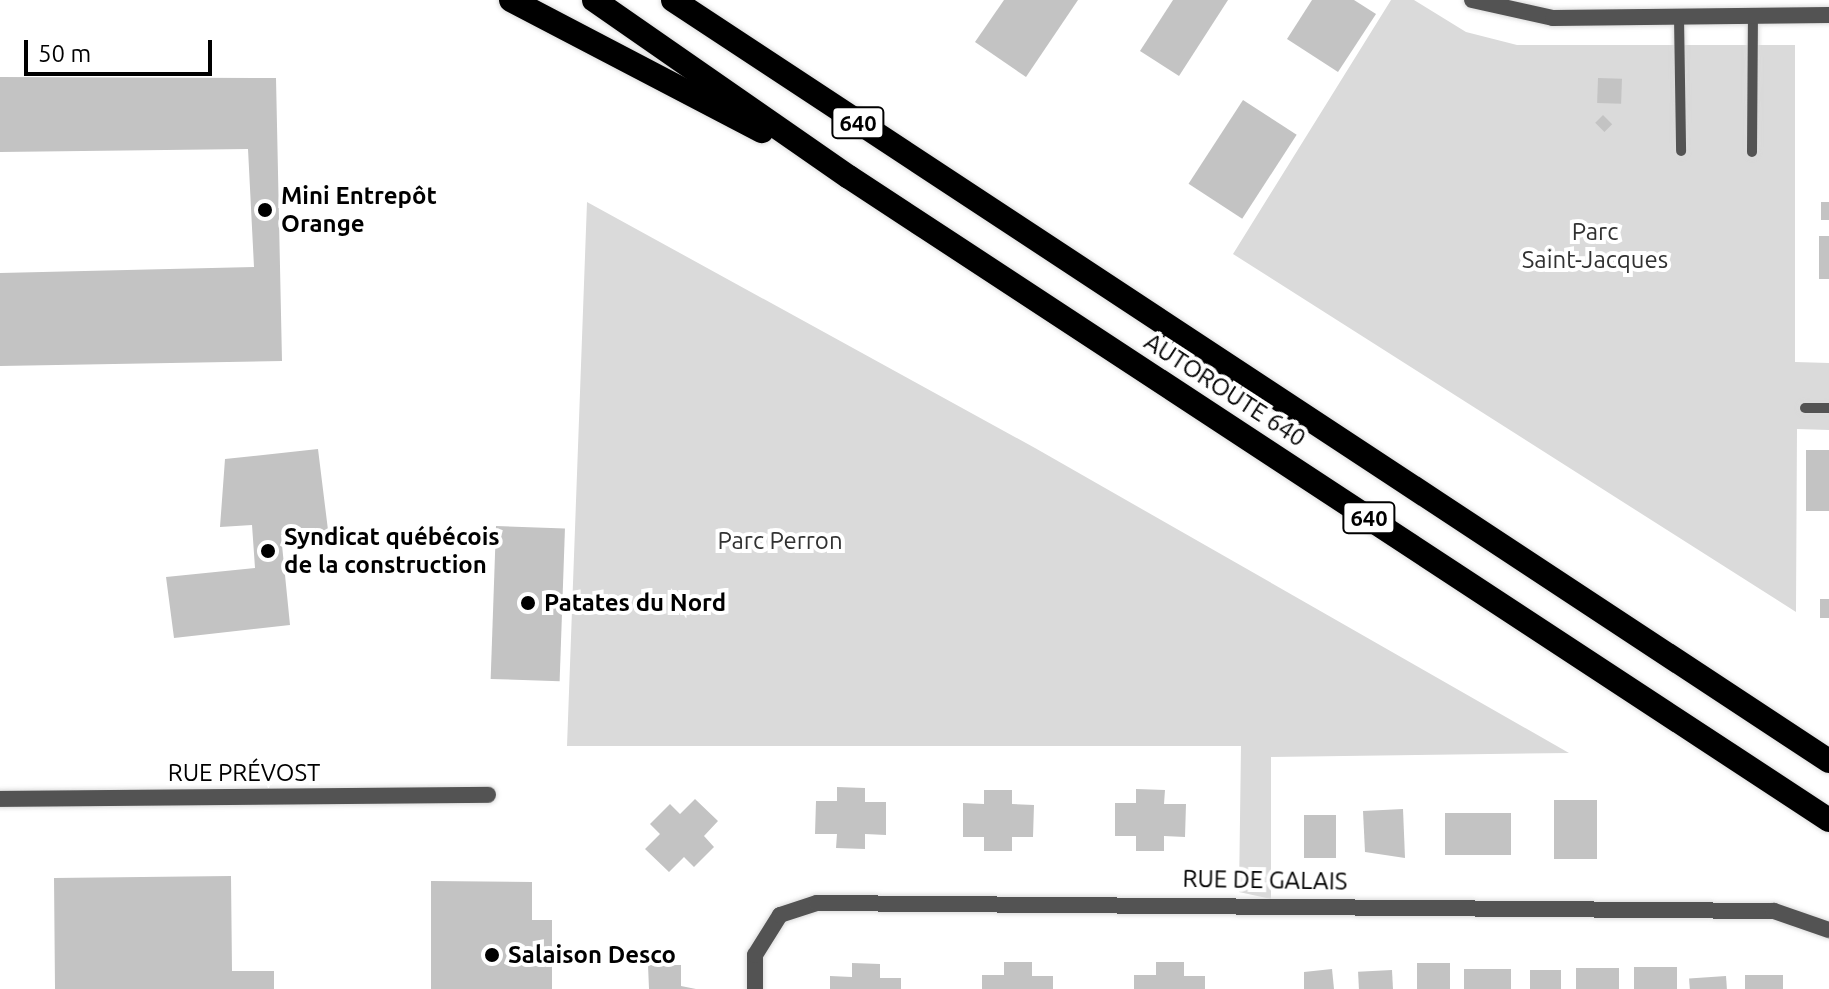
<!DOCTYPE html>
<meta charset="utf-8">
<style>
body{margin:0}
#map{position:relative;width:1829px;height:989px;overflow:hidden;background:#fff;font-family:Ubuntu,sans-serif}
div>[style]{position:absolute}
.green>*{inset:0;background:#dadada}
.building>*{inset:0;background:#c3c3c3;transform-origin:0 0}
.roads{filter:drop-shadow(0 0 2px #dbdbdb) drop-shadow(0 0 2px #dbdbdb)}
.service>*{height:10px;margin:-5px;padding:0 5px;transform-origin:5px;border-radius:5px;background:#535353}
.minor>*{height:16px;margin:-8px;padding:0 8px;transform-origin:8px;border-radius:8px;background:#535353}
.motorway>*{height:24px;margin:-12px;padding:0 12px;transform-origin:12px;border-radius:12px;background:#000}
.dots>*{width:22px;height:22px;translate:-50% -50%;box-sizing:border-box;border:4px solid #fff;border-radius:50%}
span{translate:-50% -50%;white-space:nowrap;text-align:center;line-height:1.15;-webkit-text-stroke:8px #fff;paint-order:stroke}
.shield-label span{padding:2px 6px;background:#fff;border:2px solid;border-radius:6px;-webkit-text-stroke-width:0}
.shield-label{font-size:22px;color:#000;font-weight:700}
.poi-label{font-size:24px;color:#000;font-weight:700}
.left{translate:0 -50%;text-align:left}
.park-label{font-size:24px;color:#313131}
.street-label{font-size:24px;color:#000}
.scale{position:absolute;left:24px;top:40px;width:188px;height:36px;box-sizing:border-box;border:4px solid #000;border-top:0;padding-left:10px;font-size:24px;line-height:28px;white-space:nowrap;color:#000;-webkit-text-stroke:6px #fff;paint-order:stroke}
</style>
<div id="map">
<div class="green">
<div style="clip-path:polygon(1391px 0,1414px 0,1466px 32px,1517px 45px,1795px 45px,1795px 362px,1829px 363px,1829px 430px,1797px 429px,1796px 612px,1233px 254px)"></div>
<div style="clip-path:polygon(587px 202px,1035px 448px,1569px 753px,1271px 757px,1271px 899px,1239px 892px,1241px 746px,567px 746px)"></div>
</div>
<div class="building">
<div style="clip-path:polygon(1004px 0,1078px 0,1026px 77px,975px 42px)"></div>
<div style="clip-path:polygon(1173px 0,1228px 0,1179px 76px,1140px 51px)"></div>
<div style="clip-path:polygon(1312px 0,1354px 0,1376px 14px,1338px 72px,1287px 39px)"></div>
<div style="clip-path:polygon(0 77px,276px 78px,282px 361px,0 366px,0 273px,254px 267px,248px 149px,0 152px)"></div>
<div style="left:1598px;top:78px;width:24px;height:25px;rotate:2deg"></div>
<div style="left:1243px;top:100px;width:64px;height:100px;rotate:33deg"></div>
<div style="left:1603px;top:115px;width:13px;height:11px;rotate:45deg"></div>
<div style="left:1821px;top:202px;width:8px;height:18px"></div>
<div style="left:1819px;top:236px;width:10px;height:43px"></div>
<div style="clip-path:polygon(318px 449px,328px 530px,281px 535px,290px 625px,174px 638px,166px 577px,255px 568px,252px 525px,220px 527px,225px 459px)"></div>
<div style="left:1806px;top:450px;width:23px;height:61px"></div>
<div style="left:496px;top:526px;width:69px;height:153px;rotate:2deg"></div>
<div style="left:1820px;top:599px;width:9px;height:19px"></div>
<div style="clip-path:polygon(837px 787px,865px 788px,865px 802px,886px 802px,886px 835px,865px 834px,865px 849px,836px 848px,837px 834px,815px 834px,816px 801px,837px 801px)"></div>
<div style="clip-path:polygon(1136px 789px,1165px 790px,1164px 804px,1186px 804px,1185px 837px,1164px 836px,1164px 851px,1136px 851px,1136px 836px,1115px 836px,1115px 803px,1136px 803px)"></div>
<div style="clip-path:polygon(984px 790px,1012px 790px,1012px 804px,1034px 805px,1033px 837px,1012px 837px,1012px 851px,984px 851px,984px 837px,963px 837px,963px 803px,984px 804px)"></div>
<div style="clip-path:polygon(695px 799px,718px 821px,704px 836px,714px 847px,694px 867px,684px 857px,669px 872px,645px 849px,660px 834px,650px 824px,670px 804px,680px 814px)"></div>
<div style="left:1554px;top:800px;width:43px;height:59px"></div>
<div style="clip-path:polygon(1403px 809px,1405px 858px,1365px 852px,1363px 811px)"></div>
<div style="left:1445px;top:813px;width:66px;height:42px"></div>
<div style="left:1304px;top:815px;width:32px;height:43px"></div>
<div style="clip-path:polygon(231px 876px,232px 971px,274px 971px,274px 989px,55px 989px,54px 878px)"></div>
<div style="clip-path:polygon(431px 881px,532px 882px,532px 920px,552px 920px,552px 989px,431px 989px)"></div>
<div style="clip-path:polygon(1004px 962px,1032px 962px,1032px 976px,1053px 976px,1053px 989px,982px 989px,982px 975px,1004px 975px)"></div>
<div style="clip-path:polygon(1156px 962px,1184px 962px,1184px 976px,1205px 976px,1205px 989px,1134px 989px,1134px 975px,1156px 975px)"></div>
<div style="clip-path:polygon(852px 963px,880px 964px,880px 978px,901px 978px,901px 989px,830px 989px,830px 976px,852px 977px)"></div>
<div style="left:1417px;top:963px;width:33px;height:26px"></div>
<div style="clip-path:polygon(648px 965px,681px 965px,681px 986px,696px 989px,649px 989px)"></div>
<div style="left:1634px;top:967px;width:43px;height:22px"></div>
<div style="left:1619px;top:968px;width:21px;height:43px;rotate:90deg"></div>
<div style="clip-path:polygon(1332px 969px,1334px 989px,1304px 989px,1304px 972px)"></div>
<div style="left:1464px;top:969px;width:47px;height:20px"></div>
<div style="left:1392px;top:970px;width:19px;height:34px;rotate:87deg"></div>
<div style="left:1530px;top:970px;width:31px;height:19px"></div>
<div style="left:1745px;top:975px;width:38px;height:14px"></div>
<div style="left:1726px;top:976px;width:13px;height:37px;rotate:86deg"></div>
</div>
<div class="roads">
<div class="service">
<div style="left:1679px;top:17px;width:134px;rotate:89.1deg"></div>
<div style="left:1752px;top:152px;width:136px;rotate:-89.6deg"></div>
<div style="left:1805px;top:408px;width:24px"></div>
</div>
<div class="minor">
<div style="left:1472px;top:0;width:83px;rotate:12.5deg"></div>
<div style="left:1553px;top:18px;width:276px;rotate:-0.6deg"></div>
<div style="left:0;top:799px;width:488px;rotate:-0.5deg"></div>
<div style="left:755px;top:989px;width:34px;rotate:-90deg"></div>
<div style="left:755px;top:955px;width:47px;rotate:-58deg"></div>
<div style="left:780px;top:915px;width:39px;rotate:-18deg"></div>
<div style="left:817px;top:903px;width:957px;rotate:0.48deg"></div>
<div style="left:1774px;top:911px;width:58px;rotate:19.1deg"></div>
</div>
<div class="motorway">
<div style="left:511px;top:0;width:283px;rotate:27.6deg"></div>
<div style="left:594px;top:0;width:310px;rotate:34.8deg"></div>
<div style="left:849px;top:177px;width:1172px;rotate:33.27deg"></div>
<div style="left:673px;top:0;width:1384px;rotate:33.36deg"></div>
</div>
</div>
<div class="dots">
<div style="left:265px;top:210px;background:#000"></div>
<div style="left:268px;top:551px;background:#000"></div>
<div style="left:528px;top:603px;background:#000"></div>
<div style="left:492px;top:955px;background:#000"></div>
</div>
<div class="shield-label">
<span style="left:858px;top:123px">640</span>
<span style="left:1369px;top:518px">640</span>
</div>
<div class="poi-label">
<span class="left" style="left:281px;top:210px">Mini Entrepôt<br>Orange</span>
<span class="left" style="left:284px;top:551px">Syndicat québécois<br>de la construction</span>
<span class="left" style="left:544px;top:603px">Patates du Nord</span>
<span class="left" style="left:508px;top:955px">Salaison Desco</span>
</div>
<div class="park-label">
<span style="left:1595px;top:246px">Parc<br>Saint-Jacques</span>
<span style="left:780px;top:541px">Parc Perron</span>
</div>
<div class="street-label">
<span style="left:1225px;top:390px;rotate:33deg">AUTOROUTE 640</span>
<span style="left:244px;top:773px">RUE PRÉVOST</span>
<span style="left:1265px;top:880px;rotate:1deg">RUE DE GALAIS</span>
</div>
<div class="scale">50 m</div>
</div>
